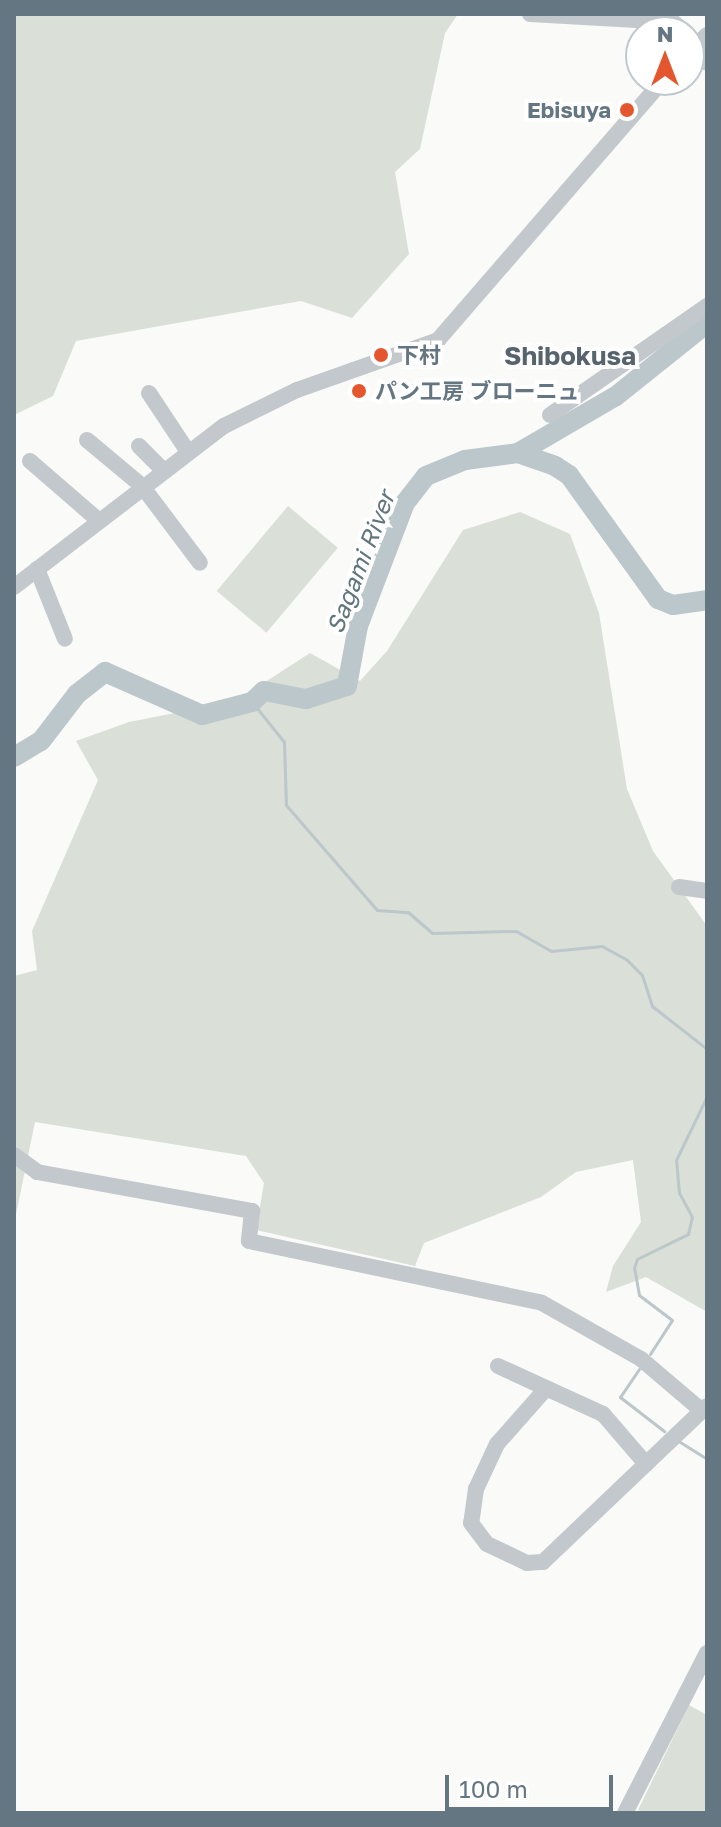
<!DOCTYPE html>
<meta charset="utf-8">
<style>
body{margin:0}
#map{position:relative;width:721px;height:1827px;overflow:hidden;background:#fafaf8;font-family:"Golos Text","Noto Sans JP",sans-serif}
div>[style]{position:absolute}
.green>*{inset:0;background:#dadfd7;transform-origin:0 0}
.stream>*{height:3px;margin:-1.5px;padding:0 1.5px;transform-origin:1.5px;border-radius:1.5px;background:#bbc7cb}
.river>*{height:20px;margin:-10px;padding:0 10px;transform-origin:10px;border-radius:10px;background:#bbc7cb}
.minor>*{height:16px;margin:-8px;padding:0 8px;transform-origin:8px;border-radius:8px;background:#c3c8cc}
.dots>*{width:22px;height:22px;translate:-50% -50%;box-sizing:border-box;border:4px solid #fff;border-radius:50%}
span{translate:-50% -50%;white-space:nowrap;text-align:center;line-height:1.15;-webkit-text-stroke:8px #fff;paint-order:stroke}
.poi-label{font-size:22px;color:#657683;font-weight:700}
.right{translate:-100% -50%;text-align:right}
.left{translate:0 -50%;text-align:left}
.water-label{font-size:24px;color:#60757c;font-style:italic}
.quarter-label{font-size:26px;color:#57646e;font-weight:700}
.frame{position:absolute;inset:0;border:16px solid #657683;pointer-events:none}
.north{position:absolute;left:625px;top:16px;width:80px;height:80px;box-sizing:border-box;background:#fff;border:2px solid #c1c8cd;border-radius:50%;rotate:0deg;font-size:22px;font-weight:700;line-height:32px;text-align:center;color:#657683}
.north::after{content:'';display:block;margin:auto;width:28px;height:36px;background:#e4572e;clip-path:polygon(50% 0,100% 100%,50% 72%,0 100%)}
.scale{position:absolute;left:445px;top:1775px;width:168px;height:36px;box-sizing:border-box;border:4px solid #657683;border-top:0;padding-left:10px;font-size:24px;line-height:28px;white-space:nowrap;color:#657683;-webkit-text-stroke:6px #fff;paint-order:stroke}
</style>
<div id="map">
<div class="green">
<div style="clip-path:polygon(14px 14px,458px 14px,445px 33px,420px 149px,395px 172px,409px 254px,352px 318px,301px 301px,76px 341px,53px 396px,14px 415px)"></div>
<div style="left:288px;top:506px;width:65px;height:111px;rotate:40deg"></div>
<div style="clip-path:polygon(520px 512px,570px 534px,599px 613px,627px 789px,653px 851px,707px 926px,707px 1312px,646px 1277px,606px 1292px,613px 1266px,641px 1222px,633px 1160px,576px 1172px,541px 1197px,424px 1243px,415px 1266px,256px 1230px,264px 1183px,246px 1156px,35px 1122px,14px 1224px,14px 976px,37px 970px,32px 931px,98px 780px,76px 741px,129px 722px,236px 701px,310px 653px,360px 681px,387px 651px,463px 530px)"></div>
<div style="clip-path:polygon(689px 1705px,707px 1715px,707px 1813px,645px 1813px,638px 1810px)"></div>
</div>
<div class="stream">
<div style="left:252px;top:702px;width:51px;rotate:51.3deg"></div>
<div style="left:284px;top:742px;width:63px;rotate:88.2deg"></div>
<div style="left:286px;top:805px;width:139px;rotate:49.1deg"></div>
<div style="left:377px;top:910px;width:31px;rotate:4deg"></div>
<div style="left:408px;top:912px;width:32px;rotate:41deg"></div>
<div style="left:432px;top:933px;width:84px;rotate:-1.4deg"></div>
<div style="left:516px;top:931px;width:40px;rotate:29.7deg"></div>
<div style="left:551px;top:951px;width:51px;rotate:-5.6deg"></div>
<div style="left:602px;top:946px;width:29px;rotate:29deg"></div>
<div style="left:627px;top:960px;width:21px;rotate:45deg"></div>
<div style="left:642px;top:975px;width:33px;rotate:72deg"></div>
<div style="left:652px;top:1006px;width:70px;rotate:38deg"></div>
<div style="left:650px;top:1354px;width:40px;rotate:-57.1deg"></div>
<div style="left:672px;top:1320px;width:41px;rotate:-142.9deg"></div>
<div style="left:639px;top:1295px;width:27px;rotate:-100deg"></div>
<div style="left:634px;top:1268px;width:9px;rotate:-72deg"></div>
<div style="left:637px;top:1259px;width:57px;rotate:-26.1deg"></div>
<div style="left:688px;top:1234px;width:17px;rotate:-77deg"></div>
<div style="left:692px;top:1217px;width:27px;rotate:-118deg"></div>
<div style="left:679px;top:1193px;width:33px;rotate:-95deg"></div>
<div style="left:676px;top:1160px;width:71px;rotate:-64.2deg"></div>
<div style="left:639px;top:1369px;width:34px;rotate:124deg"></div>
<div style="left:620px;top:1397px;width:56px;rotate:37.7deg"></div>
<div style="left:680px;top:1442px;width:32px;rotate:32deg"></div>
</div>
<div class="river">
<div style="left:518px;top:453px;width:113px;rotate:-30.2deg"></div>
<div style="left:616px;top:396px;width:117px;rotate:-38.7deg"></div>
<div style="left:14px;top:757px;width:31px;rotate:-31deg"></div>
<div style="left:41px;top:741px;width:59px;rotate:-52.5deg"></div>
<div style="left:77px;top:694px;width:36px;rotate:-38deg"></div>
<div style="left:105px;top:672px;width:106px;rotate:23.9deg"></div>
<div style="left:202px;top:715px;width:52px;rotate:-14.6deg"></div>
<div style="left:252px;top:702px;width:16px;rotate:-43deg"></div>
<div style="left:264px;top:691px;width:43px;rotate:10.8deg"></div>
<div style="left:306px;top:699px;width:43px;rotate:-17.6deg"></div>
<div style="left:347px;top:686px;width:61px;rotate:-79.6deg"></div>
<div style="left:358px;top:626px;width:132px;rotate:-69.1deg"></div>
<div style="left:405px;top:503px;width:34px;rotate:-52deg"></div>
<div style="left:426px;top:476px;width:42px;rotate:-22.3deg"></div>
<div style="left:465px;top:460px;width:53px;rotate:-7.5deg"></div>
<div style="left:518px;top:453px;width:39px;rotate:19deg"></div>
<div style="left:555px;top:466px;width:17px;rotate:33deg"></div>
<div style="left:569px;top:475px;width:153px;rotate:54.3deg"></div>
<div style="left:658px;top:599px;width:16px;rotate:22deg"></div>
<div style="left:673px;top:605px;width:34px;rotate:-8deg"></div>
</div>
<div class="minor">
<div style="left:530px;top:14px;width:143px;rotate:3.2deg"></div>
<div style="left:673px;top:22px;width:16px;rotate:40deg"></div>
<div style="left:694px;top:49px;width:19px;rotate:47deg"></div>
<div style="left:689px;top:54px;width:26px;rotate:-47deg"></div>
<div style="left:149px;top:393px;width:71px;rotate:56.5deg"></div>
<div style="left:550px;top:415px;width:191px;rotate:-34.8deg"></div>
<div style="left:87px;top:440px;width:72px;rotate:39.9deg"></div>
<div style="left:142px;top:486px;width:96px;rotate:53deg"></div>
<div style="left:139px;top:446px;width:34px;rotate:45deg"></div>
<div style="left:30px;top:461px;width:90px;rotate:40.9deg"></div>
<div style="left:37px;top:569px;width:75px;rotate:68.2deg"></div>
<div style="left:14px;top:587px;width:265px;rotate:-37.5deg"></div>
<div style="left:224px;top:426px;width:81px;rotate:-26.3deg"></div>
<div style="left:297px;top:390px;width:150px;rotate:-19.5deg"></div>
<div style="left:438px;top:340px;width:344px;rotate:-49.1deg"></div>
<div style="left:679px;top:887px;width:28px;rotate:8deg"></div>
<div style="left:14px;top:1155px;width:29px;rotate:36deg"></div>
<div style="left:37px;top:1172px;width:219px;rotate:10.3deg"></div>
<div style="left:252px;top:1211px;width:30px;rotate:96deg"></div>
<div style="left:249px;top:1241px;width:299px;rotate:11.9deg"></div>
<div style="left:542px;top:1303px;width:114px;rotate:29.5deg"></div>
<div style="left:641px;top:1359px;width:79px;rotate:40.4deg"></div>
<div style="left:498px;top:1366px;width:115px;rotate:24.6deg"></div>
<div style="left:603px;top:1414px;width:66px;rotate:49.3deg"></div>
<div style="left:543px;top:1392px;width:69px;rotate:131.5deg"></div>
<div style="left:497px;top:1444px;width:50px;rotate:115deg"></div>
<div style="left:476px;top:1489px;width:34px;rotate:98deg"></div>
<div style="left:471px;top:1523px;width:26px;rotate:53deg"></div>
<div style="left:487px;top:1544px;width:44px;rotate:25.4deg"></div>
<div style="left:527px;top:1563px;width:16px;rotate:-4deg"></div>
<div style="left:543px;top:1562px;width:226px;rotate:-43.6deg"></div>
<div style="left:625px;top:1813px;width:180px;rotate:-62.9deg"></div>
</div>
<div class="dots">
<div style="left:627px;top:110px;background:#e4572e"></div>
<div style="left:381px;top:355px;background:#e4572e"></div>
<div style="left:359px;top:391px;background:#e4572e"></div>
</div>
<div class="poi-label">
<span class="right" style="left:611px;top:110px">Ebisuya</span>
<span class="left" style="left:397px;top:355px">下村</span>
<span class="left" style="left:375px;top:391px">パン工房 ブローニュ</span>
</div>
<div class="water-label">
<span style="left:360px;top:562px;rotate:-69deg">Sagami River</span>
</div>
<div class="quarter-label">
<span style="left:570px;top:356px">Shibokusa</span>
</div>
<div class="frame"></div>
<div class="north">N</div>
<div class="scale">100 m</div>
</div>
